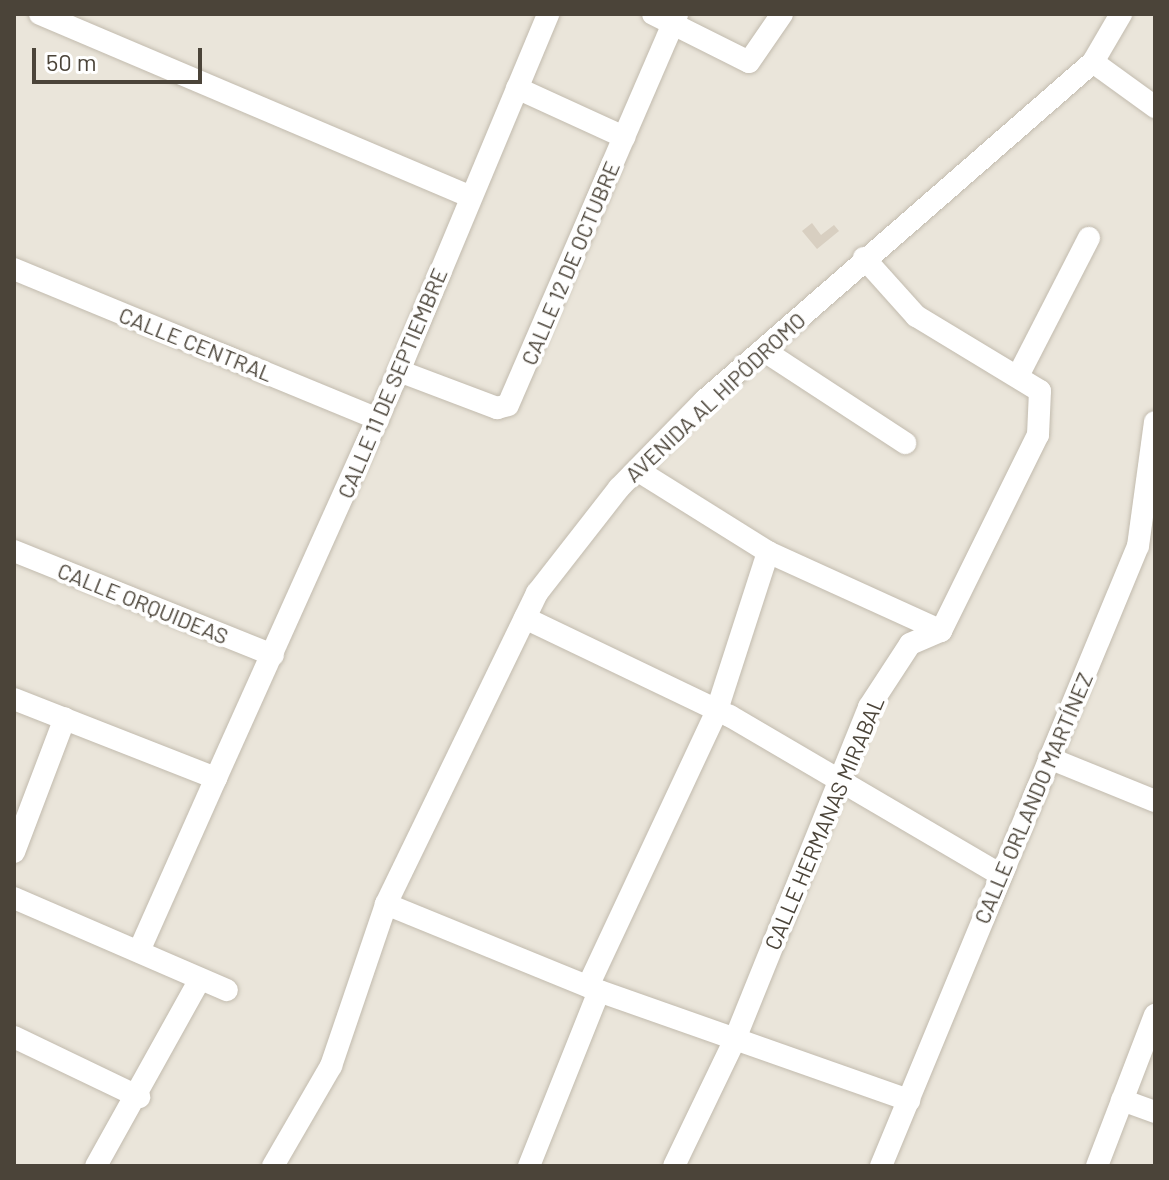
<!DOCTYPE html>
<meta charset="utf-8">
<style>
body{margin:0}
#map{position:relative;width:1169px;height:1180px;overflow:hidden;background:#f6f3ec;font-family:Barlow,sans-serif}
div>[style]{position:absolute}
.residential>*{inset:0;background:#eae5da;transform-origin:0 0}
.building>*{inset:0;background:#d8cfc1}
.roads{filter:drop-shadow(0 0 2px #c2bbae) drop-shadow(0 0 2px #c2bbae)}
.minor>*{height:22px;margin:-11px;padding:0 11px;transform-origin:11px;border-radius:11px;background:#fff}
span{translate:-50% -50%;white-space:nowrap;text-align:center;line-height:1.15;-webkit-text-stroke:8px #fff;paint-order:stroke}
.street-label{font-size:22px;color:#4b4439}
.frame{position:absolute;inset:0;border:16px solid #4b4439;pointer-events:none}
.scale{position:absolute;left:32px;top:48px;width:170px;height:36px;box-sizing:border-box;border:4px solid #4b4439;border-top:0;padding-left:10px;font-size:24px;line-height:28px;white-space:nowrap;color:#4b4439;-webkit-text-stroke:6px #fff;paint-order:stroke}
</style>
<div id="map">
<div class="residential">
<div style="left:14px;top:14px;width:1141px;height:1152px"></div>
</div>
<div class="building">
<div style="clip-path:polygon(812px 223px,821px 235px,834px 225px,839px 231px,817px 249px,802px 231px)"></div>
</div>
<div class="roads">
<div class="minor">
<div style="left:40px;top:14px;width:468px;rotate:23deg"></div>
<div style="left:653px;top:14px;width:107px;rotate:26.6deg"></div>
<div style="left:749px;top:62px;width:58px;rotate:-55.5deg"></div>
<div style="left:1093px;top:62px;width:77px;rotate:36deg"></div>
<div style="left:517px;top:88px;width:118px;rotate:24.6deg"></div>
<div style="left:14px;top:269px;width:394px;rotate:22.4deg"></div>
<div style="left:763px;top:350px;width:170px;rotate:33.2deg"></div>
<div style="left:399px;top:371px;width:105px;rotate:20.7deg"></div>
<div style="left:497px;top:408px;width:11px;rotate:-15deg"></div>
<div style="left:508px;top:405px;width:426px;rotate:-66.6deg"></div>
<div style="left:1019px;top:374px;width:153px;rotate:-62.8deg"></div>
<div style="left:637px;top:470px;width:155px;rotate:32deg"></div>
<div style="left:768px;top:552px;width:190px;rotate:24.5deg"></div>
<div style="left:941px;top:631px;width:219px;rotate:-63.7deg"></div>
<div style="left:1038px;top:435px;width:44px;rotate:-87.4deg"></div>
<div style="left:1040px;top:391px;width:145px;rotate:-148.8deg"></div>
<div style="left:916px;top:316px;width:78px;rotate:-131.9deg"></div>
<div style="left:14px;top:551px;width:279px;rotate:21.9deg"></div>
<div style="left:525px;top:618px;width:227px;rotate:25.6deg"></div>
<div style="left:730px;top:716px;width:314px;rotate:30.4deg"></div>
<div style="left:14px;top:699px;width:217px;rotate:21.4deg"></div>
<div style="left:216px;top:778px;width:446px;rotate:-65.8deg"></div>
<div style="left:399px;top:371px;width:387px;rotate:-67.3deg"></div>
<div style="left:1049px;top:758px;width:114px;rotate:22.1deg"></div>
<div style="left:14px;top:852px;width:143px;rotate:-69.2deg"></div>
<div style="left:14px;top:898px;width:232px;rotate:23.4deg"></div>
<div style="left:386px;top:904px;width:230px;rotate:22.2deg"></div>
<div style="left:599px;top:991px;width:329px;rotate:19.4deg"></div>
<div style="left:139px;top:951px;width:189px;rotate:-66deg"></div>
<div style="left:588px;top:986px;width:305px;rotate:-64.9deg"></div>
<div style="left:717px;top:710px;width:166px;rotate:-72.1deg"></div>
<div style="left:14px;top:1037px;width:139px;rotate:25.6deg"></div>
<div style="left:1122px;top:1100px;width:35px;rotate:20deg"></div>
<div style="left:96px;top:1166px;width:214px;rotate:-60.9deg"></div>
<div style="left:273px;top:1166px;width:116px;rotate:-59.9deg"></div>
<div style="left:331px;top:1066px;width:171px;rotate:-71.2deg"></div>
<div style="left:386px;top:904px;width:346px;rotate:-64.1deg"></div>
<div style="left:537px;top:593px;width:133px;rotate:-52deg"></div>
<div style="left:619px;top:488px;width:122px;rotate:-45.7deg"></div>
<div style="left:704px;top:401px;width:516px;rotate:-41.07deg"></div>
<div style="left:1093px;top:62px;width:56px;rotate:-59.7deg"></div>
<div style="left:529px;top:1166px;width:188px;rotate:-68.2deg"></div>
<div style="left:674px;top:1166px;width:141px;rotate:-64.3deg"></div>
<div style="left:735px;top:1039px;width:358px;rotate:-68deg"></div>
<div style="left:869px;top:707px;width:75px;rotate:-56.9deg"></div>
<div style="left:910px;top:644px;width:34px;rotate:-23deg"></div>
<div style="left:881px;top:1166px;width:671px;rotate:-67.49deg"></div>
<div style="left:1138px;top:546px;width:125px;rotate:-82.2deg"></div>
<div style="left:1097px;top:1166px;width:162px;rotate:-69deg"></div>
</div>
</div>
<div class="street-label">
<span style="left:570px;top:263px;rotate:-67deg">CALLE 12 DE OCTUBRE</span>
<span style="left:196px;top:344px;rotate:22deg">CALLE CENTRAL</span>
<span style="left:392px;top:383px;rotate:-67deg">CALLE 11 DE SEPTIEMBRE</span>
<span style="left:715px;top:397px;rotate:-43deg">AVENIDA AL HIPÓDROMO</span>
<span style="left:143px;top:603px;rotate:22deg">CALLE ORQUIDEAS</span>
<span style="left:1033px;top:798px;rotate:-67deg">CALLE ORLANDO MARTÍNEZ</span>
<span style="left:824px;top:823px;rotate:-67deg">CALLE HERMANAS MIRABAL</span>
</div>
<div class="frame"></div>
<div class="scale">50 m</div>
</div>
